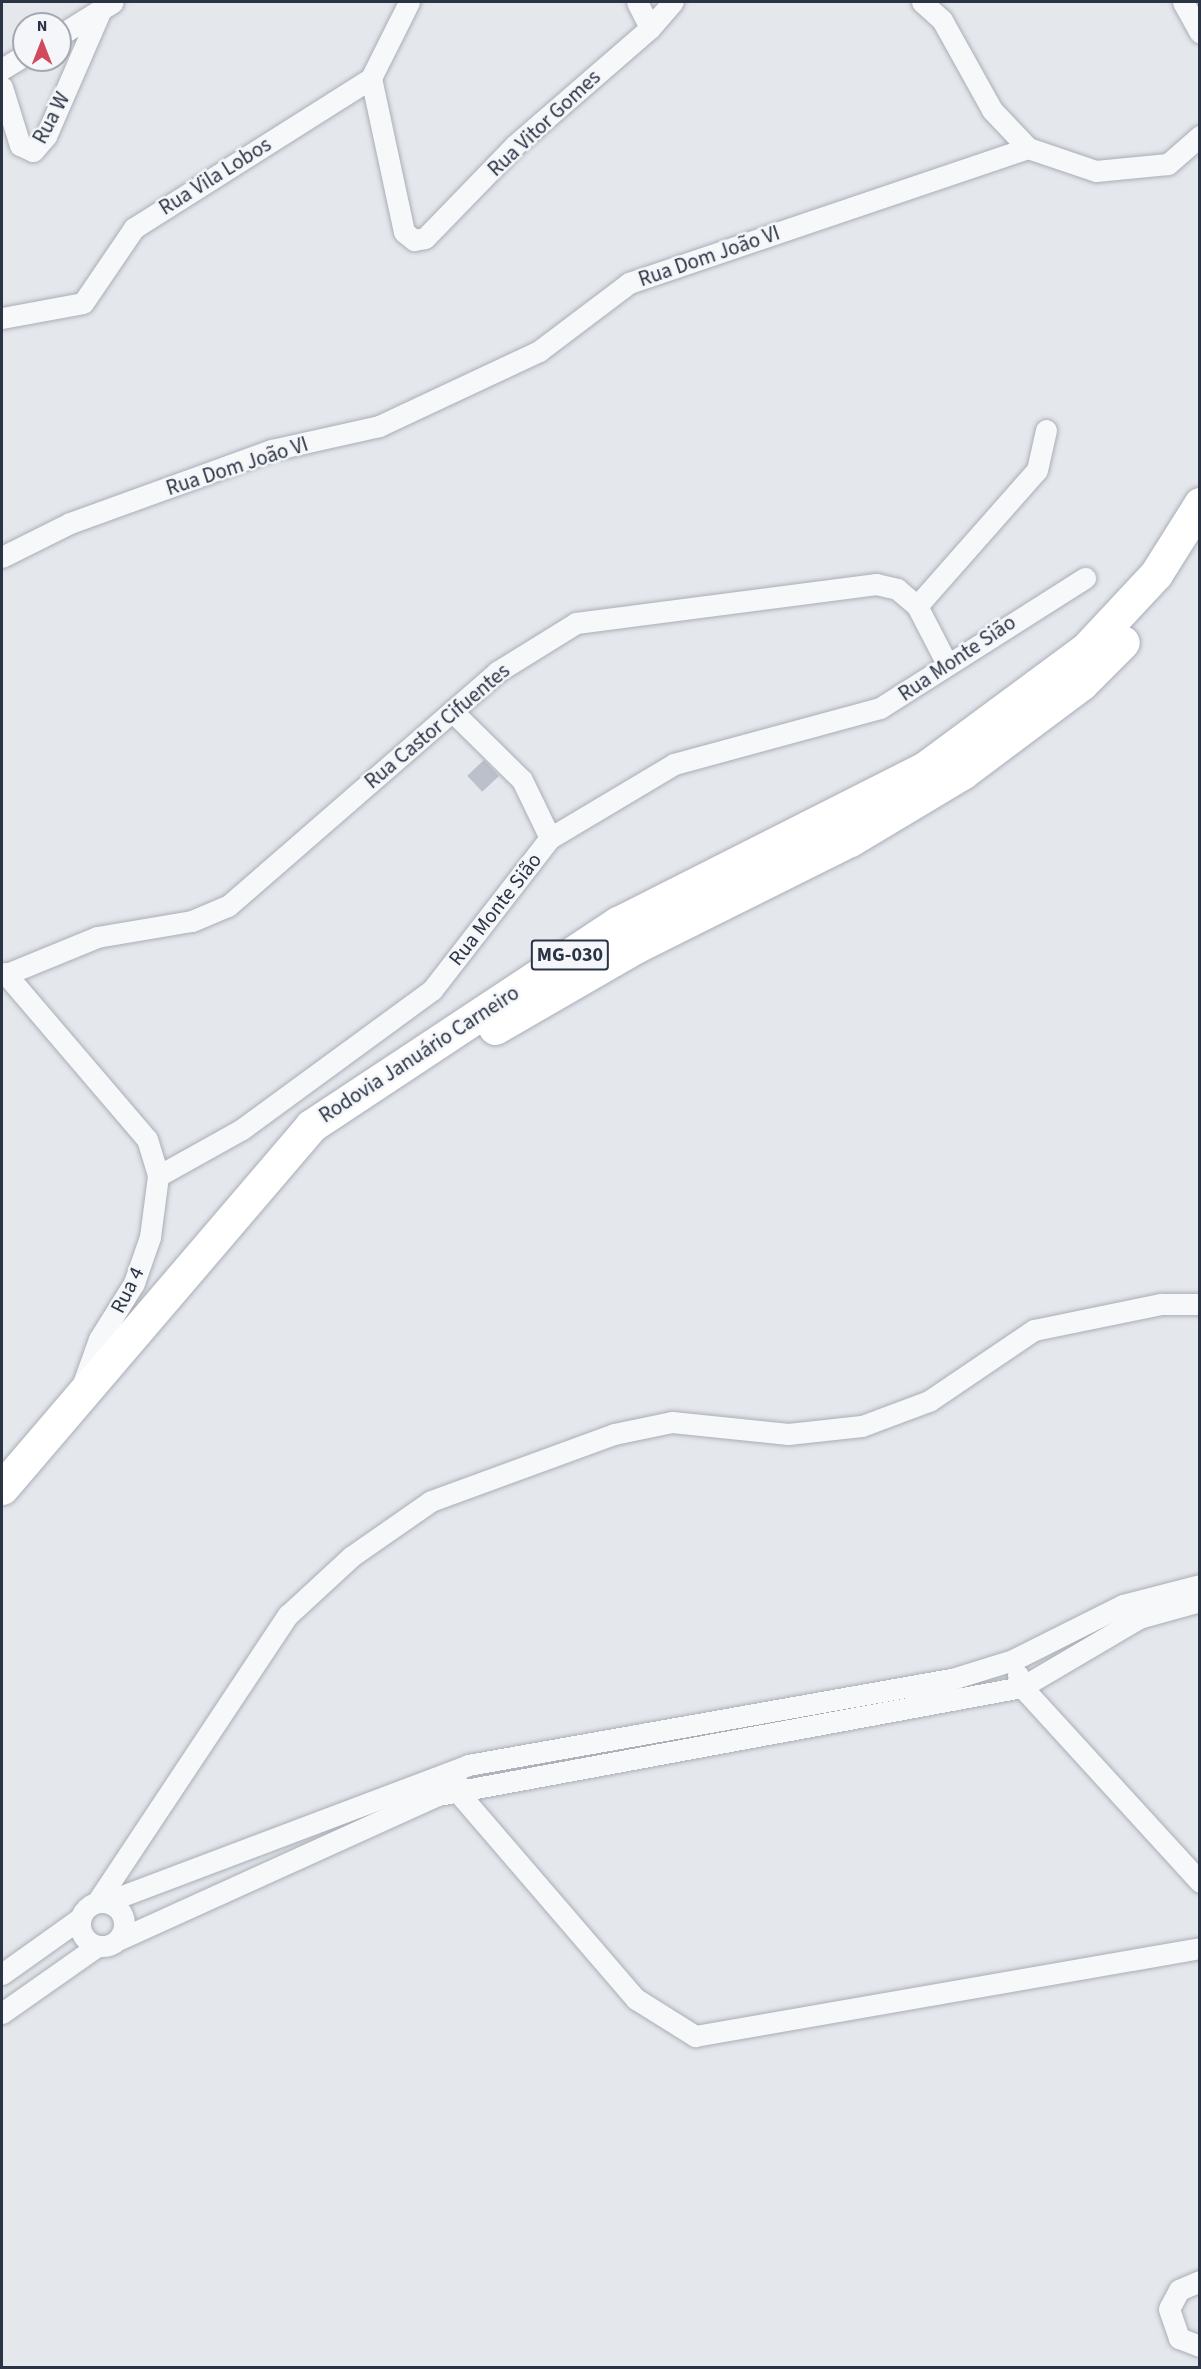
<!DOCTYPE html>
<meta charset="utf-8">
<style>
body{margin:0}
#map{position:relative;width:1201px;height:2369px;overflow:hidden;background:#e4e7ec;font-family:"Source Sans 3",sans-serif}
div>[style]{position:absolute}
.building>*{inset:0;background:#bbc0ca;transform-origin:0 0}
.roads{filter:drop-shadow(0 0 2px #a9aeb7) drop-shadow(0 0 2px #a9aeb7)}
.minor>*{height:21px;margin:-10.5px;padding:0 10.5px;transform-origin:10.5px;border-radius:10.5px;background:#f7f8fa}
.minor>.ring{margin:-10.5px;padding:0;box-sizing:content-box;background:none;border:21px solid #f7f8fa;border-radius:50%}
.trunk>*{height:33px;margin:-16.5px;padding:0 16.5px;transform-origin:16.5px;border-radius:16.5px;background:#fff}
span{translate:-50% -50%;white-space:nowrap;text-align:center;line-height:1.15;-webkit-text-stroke:5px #f4f6f9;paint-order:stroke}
.shield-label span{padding:2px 4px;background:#f4f6f9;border:2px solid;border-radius:4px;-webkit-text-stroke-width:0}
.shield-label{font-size:20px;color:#2b3445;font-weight:700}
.street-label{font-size:21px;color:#2b3445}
.frame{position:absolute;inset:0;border:3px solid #2b3445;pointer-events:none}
.north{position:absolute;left:12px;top:12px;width:60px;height:60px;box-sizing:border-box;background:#f4f6f9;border:2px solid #a4a8b1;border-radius:50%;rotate:0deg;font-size:16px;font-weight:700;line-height:24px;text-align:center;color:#2b3445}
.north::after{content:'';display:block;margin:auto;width:21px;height:27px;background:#d1495b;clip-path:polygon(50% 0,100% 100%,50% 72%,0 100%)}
</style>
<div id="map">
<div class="building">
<div style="left:484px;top:760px;width:22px;height:23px;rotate:47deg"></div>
</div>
<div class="roads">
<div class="minor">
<div style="left:637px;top:2px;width:29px;rotate:63deg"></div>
<div style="left:922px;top:2px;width:27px;rotate:42deg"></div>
<div style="left:942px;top:20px;width:103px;rotate:60.9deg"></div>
<div style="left:992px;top:110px;width:52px;rotate:46.5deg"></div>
<div style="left:1183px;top:2px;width:35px;rotate:61deg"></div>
<div style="left:60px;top:35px;width:62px;rotate:-31.9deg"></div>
<div style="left:2px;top:69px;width:26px;rotate:-31deg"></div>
<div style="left:371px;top:78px;width:157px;rotate:77.9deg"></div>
<div style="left:404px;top:232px;width:13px;rotate:39deg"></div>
<div style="left:414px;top:240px;width:11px;rotate:-10deg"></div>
<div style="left:425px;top:238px;width:128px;rotate:-45.9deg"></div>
<div style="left:514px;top:146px;width:180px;rotate:-40.9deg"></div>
<div style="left:650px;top:28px;width:35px;rotate:-49deg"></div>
<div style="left:2px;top:87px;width:61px;rotate:72.8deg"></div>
<div style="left:20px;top:145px;width:14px;rotate:25deg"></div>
<div style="left:33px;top:151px;width:20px;rotate:-49deg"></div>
<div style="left:46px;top:136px;width:135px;rotate:-66.5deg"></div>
<div style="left:2px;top:318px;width:82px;rotate:-10.5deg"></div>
<div style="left:83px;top:303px;width:91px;rotate:-55.8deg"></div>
<div style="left:134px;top:228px;width:280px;rotate:-32.3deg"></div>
<div style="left:371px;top:78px;width:85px;rotate:-63.4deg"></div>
<div style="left:2px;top:557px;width:76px;rotate:-26.6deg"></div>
<div style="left:70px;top:523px;width:215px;rotate:-19.9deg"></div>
<div style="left:272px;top:450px;width:110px;rotate:-12.6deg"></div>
<div style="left:379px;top:426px;width:177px;rotate:-25.1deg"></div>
<div style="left:539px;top:351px;width:113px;rotate:-37.1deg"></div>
<div style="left:629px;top:283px;width:421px;rotate:-18.7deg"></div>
<div style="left:1028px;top:148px;width:72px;rotate:18.7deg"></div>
<div style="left:1096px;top:171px;width:72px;rotate:-5.6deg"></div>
<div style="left:1168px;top:164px;width:43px;rotate:-41.2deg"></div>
<div style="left:917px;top:606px;width:181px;rotate:-48.6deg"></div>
<div style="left:1037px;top:470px;width:41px;rotate:-77.3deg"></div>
<div style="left:452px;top:711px;width:98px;rotate:44.6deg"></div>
<div style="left:522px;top:780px;width:64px;rotate:64.2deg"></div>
<div style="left:5px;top:973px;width:218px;rotate:49.5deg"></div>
<div style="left:147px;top:1139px;width:39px;rotate:73deg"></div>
<div style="left:158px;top:1176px;width:62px;rotate:97.5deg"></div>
<div style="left:150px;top:1237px;width:49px;rotate:109.2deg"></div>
<div style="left:134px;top:1283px;width:66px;rotate:122deg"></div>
<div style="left:99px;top:1339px;width:45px;rotate:109.7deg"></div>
<div style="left:2px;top:976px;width:103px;rotate:-22.3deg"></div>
<div style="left:97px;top:937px;width:96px;rotate:-9.6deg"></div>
<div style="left:192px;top:921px;width:39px;rotate:-23deg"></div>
<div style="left:228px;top:906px;width:357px;rotate:-41deg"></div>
<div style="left:497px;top:672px;width:93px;rotate:-31.8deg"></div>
<div style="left:576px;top:623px;width:303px;rotate:-7.4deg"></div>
<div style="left:876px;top:584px;width:22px;rotate:13deg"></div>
<div style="left:897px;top:589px;width:26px;rotate:40deg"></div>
<div style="left:917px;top:606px;width:63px;rotate:62.6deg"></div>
<div style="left:158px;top:1176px;width:96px;rotate:-29.2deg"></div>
<div style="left:242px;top:1129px;width:235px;rotate:-36.2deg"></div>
<div style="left:432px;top:990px;width:192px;rotate:-52.2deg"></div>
<div style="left:550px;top:838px;width:144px;rotate:-30.8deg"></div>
<div style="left:674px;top:764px;width:213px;rotate:-15.2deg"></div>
<div style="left:880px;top:708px;width:243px;rotate:-32.4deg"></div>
<div style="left:1018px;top:1675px;width:13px;rotate:72deg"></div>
<div style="left:1022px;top:1687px;width:264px;rotate:47.6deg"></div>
<div style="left:456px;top:1779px;width:11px;rotate:90deg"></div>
<div style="left:456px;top:1790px;width:276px;rotate:49.3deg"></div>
<div style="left:636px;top:1999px;width:70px;rotate:32.1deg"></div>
<div style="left:695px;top:2036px;width:513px;rotate:-9.88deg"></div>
<div class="ring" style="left:80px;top:1902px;width:23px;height:23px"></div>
<div style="left:97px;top:1902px;width:345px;rotate:-56.4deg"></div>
<div style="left:288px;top:1615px;width:87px;rotate:-42.7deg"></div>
<div style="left:352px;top:1556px;width:96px;rotate:-34.8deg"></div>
<div style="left:431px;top:1501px;width:195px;rotate:-20.1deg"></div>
<div style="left:614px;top:1434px;width:59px;rotate:-11.7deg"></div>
<div style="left:672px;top:1422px;width:117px;rotate:5.9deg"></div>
<div style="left:788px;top:1434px;width:74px;rotate:-6.2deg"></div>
<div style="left:862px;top:1426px;width:72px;rotate:-20.5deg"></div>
<div style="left:929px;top:1401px;width:127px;rotate:-34.1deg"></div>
<div style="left:1034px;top:1330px;width:130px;rotate:-11.6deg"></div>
<div style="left:1161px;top:1304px;width:39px"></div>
<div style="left:106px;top:1902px;width:387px;rotate:-20.7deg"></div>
<div style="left:468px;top:1765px;width:492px;rotate:-10.1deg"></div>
<div style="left:952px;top:1679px;width:64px;rotate:-17.3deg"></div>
<div style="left:1013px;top:1660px;width:123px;rotate:-26.6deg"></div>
<div style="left:1123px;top:1605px;width:80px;rotate:-14.6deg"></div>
<div style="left:120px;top:1939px;width:349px;rotate:-24.4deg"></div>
<div style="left:438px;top:1795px;width:594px;rotate:-10.48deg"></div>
<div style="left:1022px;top:1687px;width:136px;rotate:-30.5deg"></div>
<div style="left:1139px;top:1618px;width:63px;rotate:-15.6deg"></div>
<div style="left:2px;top:1974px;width:95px;rotate:-35.5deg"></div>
<div style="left:2px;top:2013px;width:115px;rotate:-35.1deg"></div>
<div style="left:1200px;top:2281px;width:23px;rotate:157deg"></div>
<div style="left:1179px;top:2290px;width:21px;rotate:118deg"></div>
<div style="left:1169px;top:2309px;width:31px;rotate:71deg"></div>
<div style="left:1179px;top:2338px;width:22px;rotate:21deg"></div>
</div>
<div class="trunk">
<div style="left:495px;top:1028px;width:164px;rotate:-30deg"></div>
<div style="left:637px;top:946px;width:238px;rotate:-26.5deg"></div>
<div style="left:850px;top:840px;width:131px;rotate:-30.9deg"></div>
<div style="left:962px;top:773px;width:149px;rotate:-36.8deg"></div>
<div style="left:1081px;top:684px;width:59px;rotate:-45deg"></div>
<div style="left:2px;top:1488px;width:476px;rotate:-49.5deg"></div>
<div style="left:311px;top:1126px;width:368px;rotate:-33.5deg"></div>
<div style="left:618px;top:923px;width:344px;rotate:-26.8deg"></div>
<div style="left:925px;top:768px;width:200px;rotate:-36.5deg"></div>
<div style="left:1086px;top:649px;width:103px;rotate:-47deg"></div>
<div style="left:1156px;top:574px;width:83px;rotate:-57.8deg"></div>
</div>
</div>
<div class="shield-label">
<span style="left:570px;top:955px">MG-030</span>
</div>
<div class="street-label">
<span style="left:51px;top:118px;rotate:-62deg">Rua W</span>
<span style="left:544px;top:123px;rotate:-43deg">Rua Vitor Gomes</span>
<span style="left:215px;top:176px;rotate:-32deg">Rua Vila Lobos</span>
<span style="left:709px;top:256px;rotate:-19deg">Rua Dom João VI</span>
<span style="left:237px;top:466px;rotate:-18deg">Rua Dom João VI</span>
<span style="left:957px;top:658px;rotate:-34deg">Rua Monte Sião</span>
<span style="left:437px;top:726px;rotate:-40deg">Rua Castor Cifuentes</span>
<span style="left:495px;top:909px;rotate:-52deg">Rua Monte Sião</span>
<span style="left:419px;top:1054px;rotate:-33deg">Rodovia Januário Carneiro</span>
<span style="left:127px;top:1290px;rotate:-63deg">Rua 4</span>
</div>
<div class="frame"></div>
<div class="north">N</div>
</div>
